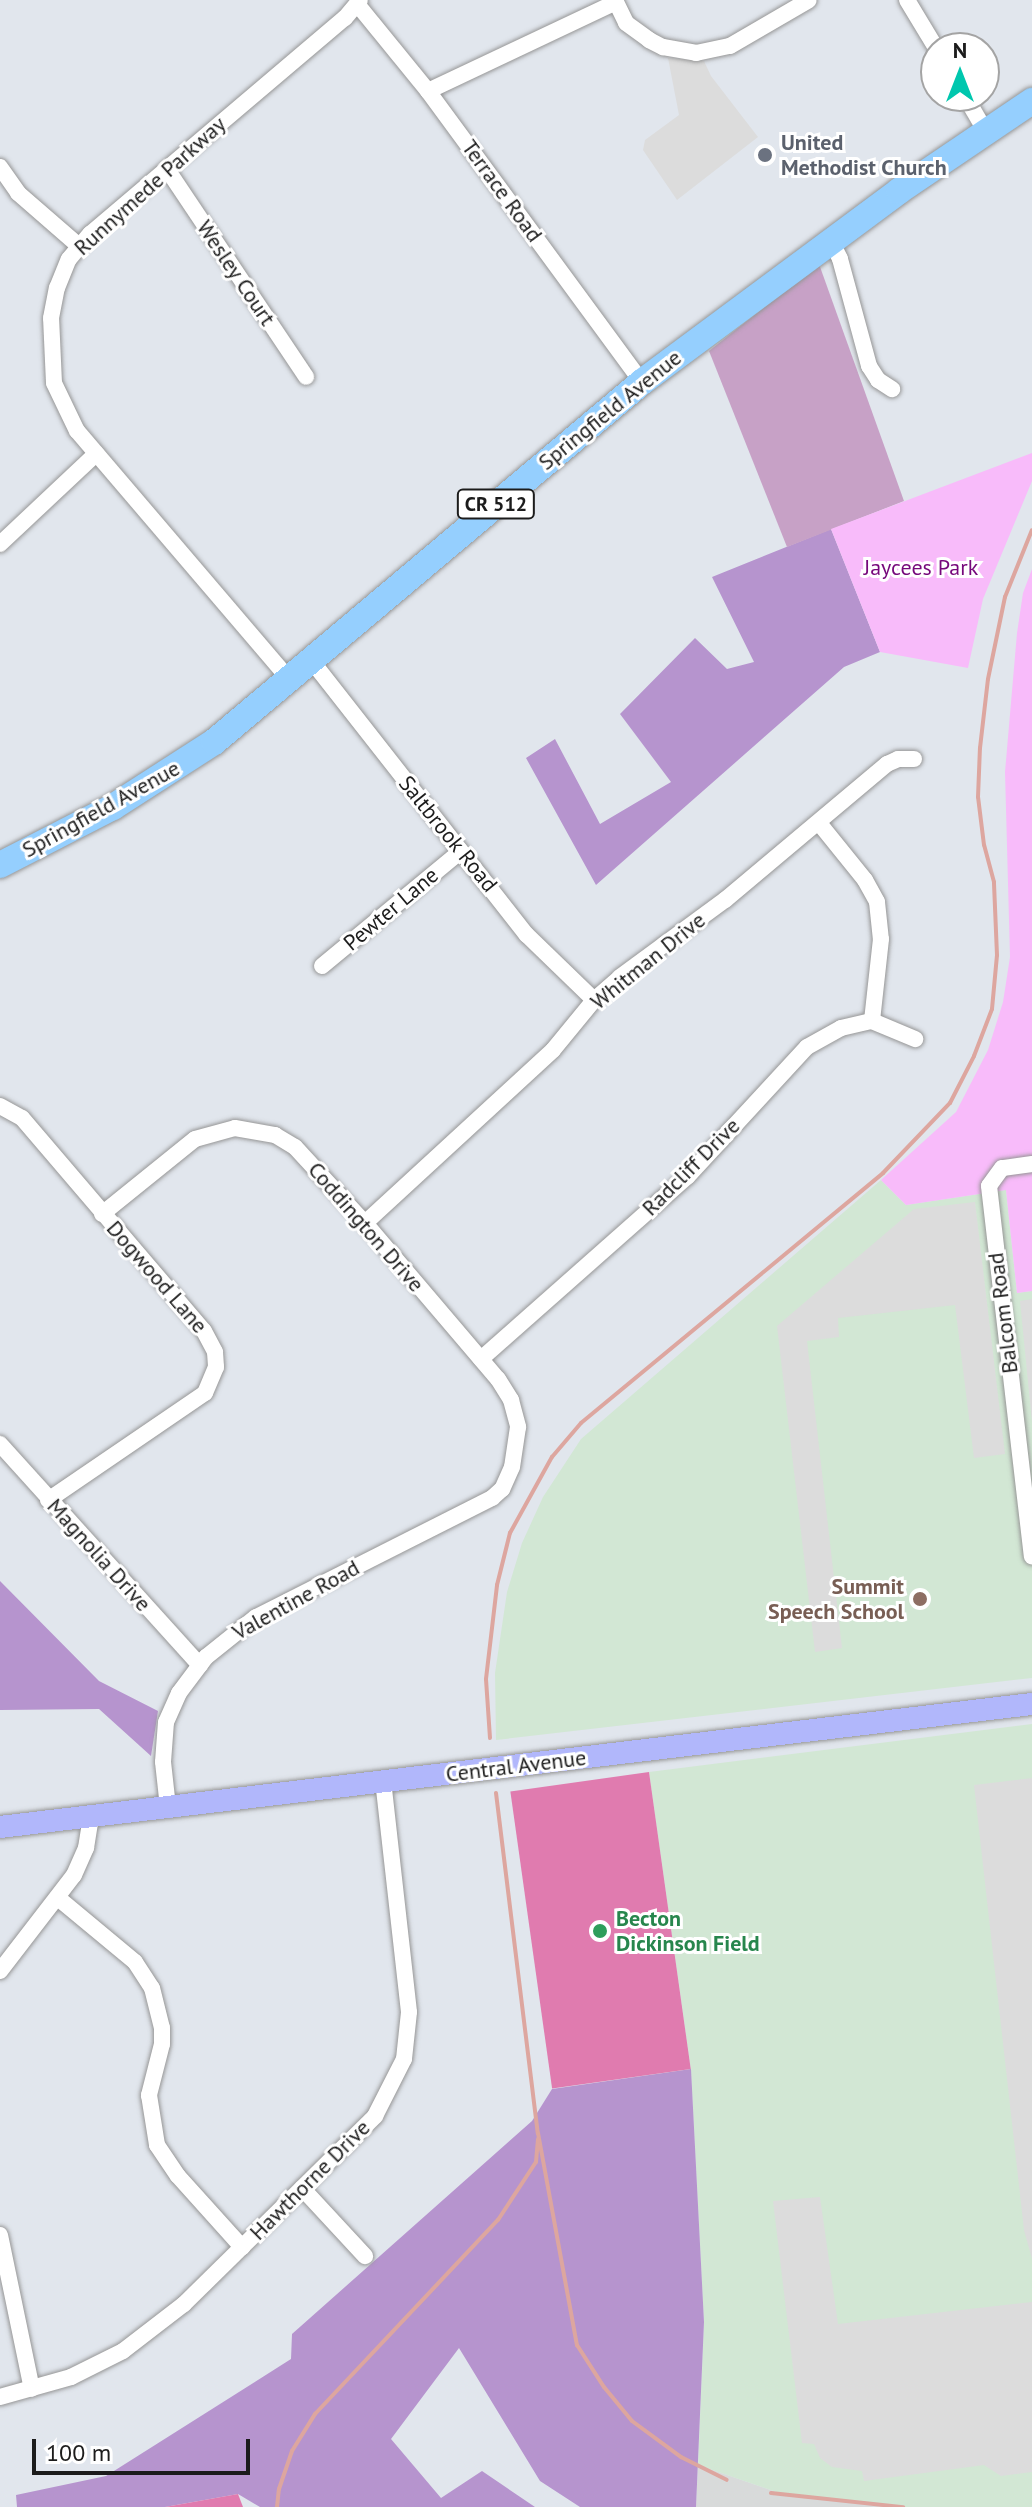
<!DOCTYPE html>
<style>
body{margin:0}
#map{position:relative;width:1032px;height:2507px;overflow:hidden;background:#e1e6ed;font-family:"PT Sans",sans-serif}
div>[style]{position:absolute}
.residential>*{inset:0;background:#d8dada}
.industrial>*{inset:0;background:#d2e7d4}
.forest>*{inset:0;background:#b694ce}
.cemetery>*{inset:0;background:#c7a1c6}
.park>*{inset:0;background:#f8bbfa}
.pitch>*{inset:0;background:#e07baf;transform-origin:0 0}
.parking>*{inset:0;background:#dcdcdc}
.stream>*{height:4px;margin:-2px;padding:0 2px;transform-origin:2px;border-radius:2px;background:#dda69f}
.roads{filter:drop-shadow(0 0 2px #969696) drop-shadow(0 0 2px #969696)}
.street>*{height:16px;margin:-8px;padding:0 8px;transform-origin:8px;border-radius:8px;background:#fff}
.secondary>*{height:22px;margin:-11px;padding:0 11px;transform-origin:11px;border-radius:11px;background:#b1b7fb}
.primary>*{height:26px;margin:-13px;padding:0 13px;transform-origin:13px;border-radius:13px;background:#95cffe}
.dots>*{width:22px;height:22px;translate:-50% -50%;box-sizing:border-box;border:4px solid #fff;border-radius:50%}
span{translate:-50% -50%;white-space:nowrap;text-align:center;line-height:1.15;-webkit-text-stroke:6px #fff;paint-order:stroke}
.shield-label span{padding:2px 6px;background:#fff;border:2px solid;border-radius:6px;-webkit-text-stroke-width:0}
.shield-label{font-size:20px;color:#1c1c1c;font-weight:700}
.worship-label{font-size:22px;color:#5b616d;font-weight:700}
.left{translate:0 -50%;text-align:left}
.street-label{font-size:22px;color:#1c1c1c}
.park-label{font-size:22px;color:#76087b}
.education-label{font-size:22px;color:#785e54;font-weight:700}
.right{translate:-100% -50%;text-align:right}
.leisure-label{font-size:22px;color:#27864d;font-weight:700}
.north{position:absolute;left:920px;top:32px;width:80px;height:80px;box-sizing:border-box;background:#fff;border:2px solid #a4a4a4;border-radius:50%;rotate:0deg;font-size:22px;font-weight:700;line-height:32px;text-align:center;color:#1c1c1c}
.north::after{content:'';display:block;margin:auto;width:28px;height:36px;background:#00c7ae;clip-path:polygon(50% 0,100% 100%,50% 72%,0 100%)}
.scale{position:absolute;left:32px;top:2439px;width:218px;height:36px;box-sizing:border-box;border:4px solid #1c1c1c;border-top:0;padding-left:10px;font-size:24px;line-height:28px;white-space:nowrap;color:#1c1c1c;-webkit-text-stroke:6px #fff;paint-order:stroke}
</style>
<div id="map">
<div class="residential">
<div style="clip-path:polygon(698px 2465px,782px 2494px,900px 2507px,696px 2507px)"></div>
</div>
<div class="industrial">
<div style="clip-path:polygon(881px 1180px,906px 1205px,1006px 1190px,1017px 1293px,1032px 1291px,1032px 1678px,496px 1740px,495px 1673px,507px 1592px,522px 1543px,543px 1497px,581px 1439px)"></div>
<div style="clip-path:polygon(1032px 1724px,1032px 2507px,888px 2507px,782px 2494px,698px 2465px,704px 2322px,691px 2070px,649px 1772px)"></div>
</div>
<div class="forest">
<div style="clip-path:polygon(831px 529px,880px 652px,844px 667px,596px 885px,526px 758px,555px 739px,600px 824px,671px 782px,620px 714px,695px 638px,727px 669px,754px 662px,712px 577px)"></div>
<div style="clip-path:polygon(0 1581px,99px 1681px,158px 1711px,151px 1756px,99px 1709px,0 1710px)"></div>
<div style="clip-path:polygon(691px 2069px,704px 2322px,696px 2507px,580px 2507px,540px 2481px,459px 2348px,391px 2439px,441px 2498px,482px 2471px,535px 2507px,260px 2507px,238px 2494px,165px 2507px,17px 2507px,16px 2495px,106px 2476px,291px 2359px,292px 2334px,532px 2121px,552px 2089px)"></div>
</div>
<div class="cemetery">
<div style="clip-path:polygon(819px 264px,904px 501px,787px 547px,709px 351px)"></div>
</div>
<div class="park">
<div style="clip-path:polygon(1032px 453px,1032px 481px,983px 599px,968px 668px,880px 652px,831px 529px)"></div>
<div style="clip-path:polygon(1032px 569px,1032px 1291px,1017px 1293px,1006px 1190px,906px 1205px,881px 1180px,956px 1112px,988px 1050px,1003px 1002px,1010px 957px,1005px 772px,1017px 633px,1023px 593px)"></div>
</div>
<div class="pitch">
<div style="left:649px;top:1772px;width:300px;height:140px;rotate:82deg"></div>
<div style="clip-path:polygon(238px 2494px,243px 2507px,165px 2507px)"></div>
</div>
<div class="parking">
<div style="clip-path:polygon(668px 58px,704px 61px,711px 76px,758px 137px,677px 200px,643px 150px,645px 140px,679px 115px)"></div>
<div style="clip-path:polygon(975px 1202px,1005px 1454px,974px 1458px,955px 1305px,838px 1318px,839px 1337px,807px 1341px,842px 1648px,815px 1652px,777px 1326px,914px 1209px)"></div>
<div style="clip-path:polygon(1032px 1299px,1032px 1422px,1020px 1301px)"></div>
<div style="clip-path:polygon(1032px 1778px,1032px 2259px,1024px 2230px,974px 1785px)"></div>
<div style="clip-path:polygon(820px 2197px,838px 2324px,1032px 2302px,1032px 2472px,1001px 2476px,984px 2465px,864px 2481px,862px 2471px,832px 2467px,820px 2458px,814px 2444px,802px 2443px,773px 2201px)"></div>
</div>
<div class="stream">
<div style="left:490px;top:1738px;width:59px;rotate:-93.9deg"></div>
<div style="left:486px;top:1679px;width:95px;rotate:-83.3deg"></div>
<div style="left:497px;top:1585px;width:54px;rotate:-76deg"></div>
<div style="left:510px;top:1533px;width:87px;rotate:-61.1deg"></div>
<div style="left:552px;top:1457px;width:45px;rotate:-49.5deg"></div>
<div style="left:581px;top:1423px;width:392px;rotate:-39.6deg"></div>
<div style="left:883px;top:1173px;width:97px;rotate:-46.3deg"></div>
<div style="left:950px;top:1103px;width:53px;rotate:-62.9deg"></div>
<div style="left:974px;top:1056px;width:50px;rotate:-69deg"></div>
<div style="left:992px;top:1009px;width:54px;rotate:-84.7deg"></div>
<div style="left:997px;top:955px;width:73px;rotate:-92.4deg"></div>
<div style="left:994px;top:882px;width:38px;rotate:-105deg"></div>
<div style="left:984px;top:845px;width:48px;rotate:-97.1deg"></div>
<div style="left:978px;top:797px;width:49px;rotate:-87.7deg"></div>
<div style="left:980px;top:748px;width:69px;rotate:-83.4deg"></div>
<div style="left:988px;top:679px;width:84px;rotate:-78.3deg"></div>
<div style="left:1005px;top:597px;width:72px;rotate:-68.1deg"></div>
<div style="left:496px;top:1793px;width:343px;rotate:83deg"></div>
<div style="left:538px;top:2133px;width:216px;rotate:79.6deg"></div>
<div style="left:577px;top:2345px;width:50px;rotate:57.3deg"></div>
<div style="left:604px;top:2387px;width:44px;rotate:50.5deg"></div>
<div style="left:632px;top:2421px;width:61px;rotate:36.3deg"></div>
<div style="left:681px;top:2457px;width:51px;rotate:26.6deg"></div>
<div style="left:771px;top:2493px;width:133px;rotate:6.1deg"></div>
<div style="left:277px;top:2507px;width:18px;rotate:-84deg"></div>
<div style="left:279px;top:2489px;width:40px;rotate:-71.1deg"></div>
<div style="left:292px;top:2451px;width:44px;rotate:-58.1deg"></div>
<div style="left:315px;top:2414px;width:267px;rotate:-46.7deg"></div>
<div style="left:498px;top:2220px;width:69px;rotate:-56.8deg"></div>
<div style="left:536px;top:2162px;width:23px;rotate:-85deg"></div>
</div>
<div class="roads">
<div class="street">
<div style="left:615px;top:0;width:25px;rotate:64deg"></div>
<div style="left:626px;top:23px;width:29px;rotate:36deg"></div>
<div style="left:649px;top:40px;width:16px;rotate:27deg"></div>
<div style="left:663px;top:47px;width:34px;rotate:10deg"></div>
<div style="left:696px;top:53px;width:35px;rotate:-12deg"></div>
<div style="left:730px;top:46px;width:91px;rotate:-30.2deg"></div>
<div style="left:907px;top:0;width:56px;rotate:58.9deg"></div>
<div style="left:357px;top:4px;width:112px;rotate:50.8deg"></div>
<div style="left:428px;top:91px;width:361px;rotate:53.7deg"></div>
<div style="left:428px;top:91px;width:208px;rotate:-25.3deg"></div>
<div style="left:965px;top:96px;width:42px;rotate:59.7deg"></div>
<div style="left:0;top:167px;width:32px;rotate:55deg"></div>
<div style="left:18px;top:193px;width:81px;rotate:41deg"></div>
<div style="left:167px;top:169px;width:250px;rotate:56.2deg"></div>
<div style="left:831px;top:241px;width:20px;rotate:63deg"></div>
<div style="left:840px;top:259px;width:111px;rotate:74.8deg"></div>
<div style="left:869px;top:366px;width:17px;rotate:57deg"></div>
<div style="left:878px;top:380px;width:17px;rotate:33deg"></div>
<div style="left:0;top:544px;width:132px;rotate:-43.2deg"></div>
<div style="left:311px;top:660px;width:350px;rotate:51.9deg"></div>
<div style="left:527px;top:935px;width:93px;rotate:44.1deg"></div>
<div style="left:289px;top:679px;width:326px;rotate:-130.5deg"></div>
<div style="left:77px;top:431px;width:53px;rotate:-115.6deg"></div>
<div style="left:54px;top:383px;width:65px;rotate:-92.6deg"></div>
<div style="left:51px;top:318px;width:31px;rotate:-79deg"></div>
<div style="left:57px;top:288px;width:31px;rotate:-68deg"></div>
<div style="left:69px;top:259px;width:33px;rotate:-50deg"></div>
<div style="left:90px;top:234px;width:334px;rotate:-40.3deg"></div>
<div style="left:345px;top:18px;width:23px;rotate:-50deg"></div>
<div style="left:819px;top:823px;width:73px;rotate:51.1deg"></div>
<div style="left:865px;top:880px;width:25px;rotate:61deg"></div>
<div style="left:877px;top:902px;width:37px;rotate:84deg"></div>
<div style="left:881px;top:939px;width:82px;rotate:96.3deg"></div>
<div style="left:322px;top:966px;width:179px;rotate:-39.6deg"></div>
<div style="left:0;top:1106px;width:25px;rotate:29deg"></div>
<div style="left:22px;top:1118px;width:280px;rotate:49.5deg"></div>
<div style="left:204px;top:1331px;width:24px;rotate:62deg"></div>
<div style="left:215px;top:1352px;width:15px;rotate:86deg"></div>
<div style="left:216px;top:1367px;width:28px;rotate:113deg"></div>
<div style="left:205px;top:1393px;width:190px;rotate:145.7deg"></div>
<div style="left:1032px;top:1164px;width:30px;rotate:172deg"></div>
<div style="left:1002px;top:1168px;width:22px;rotate:126deg"></div>
<div style="left:989px;top:1186px;width:373px;rotate:83.4deg"></div>
<div style="left:102px;top:1214px;width:119px;rotate:-38.9deg"></div>
<div style="left:195px;top:1139px;width:41px;rotate:-15.4deg"></div>
<div style="left:235px;top:1128px;width:41px;rotate:9.9deg"></div>
<div style="left:275px;top:1135px;width:23px;rotate:31deg"></div>
<div style="left:295px;top:1147px;width:103px;rotate:47.4deg"></div>
<div style="left:365px;top:1223px;width:205px;rotate:49.6deg"></div>
<div style="left:498px;top:1379px;width:25px;rotate:58deg"></div>
<div style="left:511px;top:1400px;width:28px;rotate:75deg"></div>
<div style="left:518px;top:1427px;width:40px;rotate:98.5deg"></div>
<div style="left:512px;top:1467px;width:24px;rotate:114deg"></div>
<div style="left:502px;top:1489px;width:13px;rotate:138deg"></div>
<div style="left:492px;top:1498px;width:264px;rotate:153.2deg"></div>
<div style="left:256px;top:1617px;width:64px;rotate:141.3deg"></div>
<div style="left:206px;top:1657px;width:45px;rotate:126.9deg"></div>
<div style="left:179px;top:1693px;width:32px;rotate:114deg"></div>
<div style="left:166px;top:1722px;width:40px;rotate:94.3deg"></div>
<div style="left:163px;top:1762px;width:45px;rotate:83.7deg"></div>
<div style="left:365px;top:1223px;width:255px;rotate:-42.6deg"></div>
<div style="left:553px;top:1050px;width:65px;rotate:-50.6deg"></div>
<div style="left:594px;top:1000px;width:35px;rotate:-41deg"></div>
<div style="left:620px;top:977px;width:130px;rotate:-36.3deg"></div>
<div style="left:725px;top:900px;width:212px;rotate:-40deg"></div>
<div style="left:887px;top:764px;width:12px;rotate:-24deg"></div>
<div style="left:898px;top:759px;width:16px"></div>
<div style="left:481px;top:1359px;width:275px;rotate:-41.5deg"></div>
<div style="left:687px;top:1177px;width:177px;rotate:-47.3deg"></div>
<div style="left:807px;top:1047px;width:39px;rotate:-29deg"></div>
<div style="left:841px;top:1028px;width:32px;rotate:-13deg"></div>
<div style="left:872px;top:1021px;width:47px;rotate:22.7deg"></div>
<div style="left:0;top:1444px;width:298px;rotate:47.9deg"></div>
<div style="left:58px;top:1898px;width:100px;rotate:39.7deg"></div>
<div style="left:135px;top:1962px;width:31px;rotate:57deg"></div>
<div style="left:152px;top:1988px;width:41px;rotate:76deg"></div>
<div style="left:162px;top:2028px;width:16px;rotate:90deg"></div>
<div style="left:162px;top:2044px;width:53px;rotate:104.3deg"></div>
<div style="left:149px;top:2095px;width:51px;rotate:80.9deg"></div>
<div style="left:157px;top:2145px;width:37px;rotate:56deg"></div>
<div style="left:178px;top:2176px;width:96px;rotate:48deg"></div>
<div style="left:0;top:1971px;width:121px;rotate:-52.4deg"></div>
<div style="left:74px;top:1875px;width:30px;rotate:-66deg"></div>
<div style="left:86px;top:1848px;width:31px;rotate:-81deg"></div>
<div style="left:302px;top:2188px;width:93px;rotate:47.2deg"></div>
<div style="left:0;top:2235px;width:157px;rotate:78.3deg"></div>
<div style="left:0;top:2397px;width:74px;rotate:-15.7deg"></div>
<div style="left:71px;top:2377px;width:58px;rotate:-26.6deg"></div>
<div style="left:123px;top:2351px;width:77px;rotate:-37.6deg"></div>
<div style="left:184px;top:2304px;width:268px;rotate:-44.5deg"></div>
<div style="left:375px;top:2116px;width:64px;rotate:-63deg"></div>
<div style="left:404px;top:2059px;width:47px;rotate:-83.9deg"></div>
<div style="left:409px;top:2012px;width:232px;rotate:-96.4deg"></div>
</div>
<div class="secondary">
<div style="left:0;top:1827px;width:1039px;rotate:-6.8deg"></div>
</div>
<div class="primary">
<div style="left:0;top:865px;width:127px;rotate:-27.2deg"></div>
<div style="left:113px;top:807px;width:120px;rotate:-32.8deg"></div>
<div style="left:214px;top:742px;width:559px;rotate:-40.07deg"></div>
<div style="left:642px;top:382px;width:320px;rotate:-36.6deg"></div>
<div style="left:899px;top:191px;width:161px;rotate:-34.1deg"></div>
</div>
</div>
<div class="dots">
<div style="left:765px;top:155px;background:#6b7280"></div>
<div style="left:920px;top:1599px;background:#8d6e63"></div>
<div style="left:600px;top:1931px;background:#2e9e5b"></div>
</div>
<div class="shield-label">
<span style="left:496px;top:504px">CR 512</span>
</div>
<div class="worship-label">
<span class="left" style="left:781px;top:155px">United<br>Methodist Church</span>
</div>
<div class="street-label">
<span style="left:150px;top:186px;rotate:-42deg">Runnymede Parkway</span>
<span style="left:502px;top:191px;rotate:54deg">Terrace Road</span>
<span style="left:236px;top:273px;rotate:56deg">Wesley Court</span>
<span style="left:610px;top:410px;rotate:-39deg">Springfield Avenue</span>
<span style="left:101px;top:809px;rotate:-29deg">Springfield Avenue</span>
<span style="left:448px;top:834px;rotate:51deg">Saltbrook Road</span>
<span style="left:391px;top:909px;rotate:-40deg">Pewter Lane</span>
<span style="left:648px;top:961px;rotate:-39deg">Whitman Drive</span>
<span style="left:691px;top:1167px;rotate:-45deg">Radcliff Drive</span>
<span style="left:366px;top:1227px;rotate:49deg">Coddington Drive</span>
<span style="left:157px;top:1277px;rotate:49deg">Dogwood Lane</span>
<span style="left:1003px;top:1313px;rotate:-97deg">Balcom Road</span>
<span style="left:99px;top:1555px;rotate:48deg">Magnolia Drive</span>
<span style="left:296px;top:1600px;rotate:-29deg">Valentine Road</span>
<span style="left:516px;top:1766px;rotate:-7deg">Central Avenue</span>
<span style="left:310px;top:2180px;rotate:-45deg">Hawthorne Drive</span>
</div>
<div class="park-label">
<span style="left:921px;top:568px">Jaycees Park</span>
</div>
<div class="education-label">
<span class="right" style="left:904px;top:1599px">Summit<br>Speech School</span>
</div>
<div class="leisure-label">
<span class="left" style="left:616px;top:1931px">Becton<br>Dickinson Field</span>
</div>
<div class="north">N</div>
<div class="scale">100 m</div>
</div>
